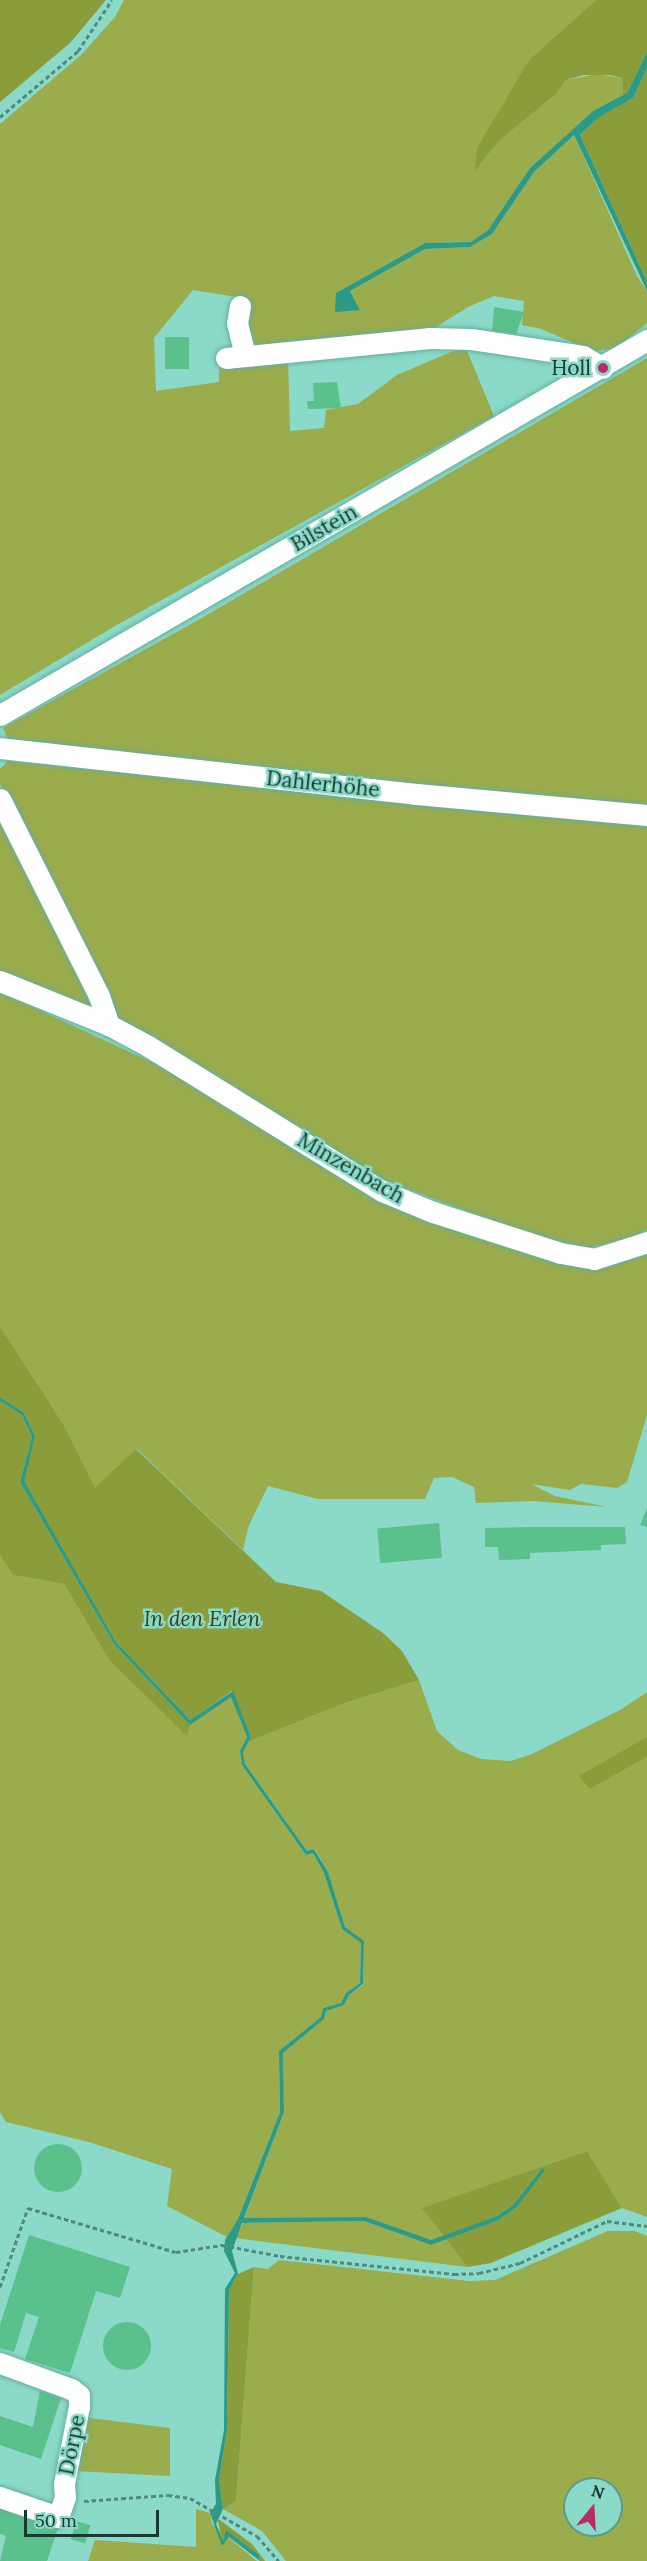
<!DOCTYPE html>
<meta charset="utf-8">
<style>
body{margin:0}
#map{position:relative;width:647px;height:2561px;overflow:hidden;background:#8bd9c8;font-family:Lora,serif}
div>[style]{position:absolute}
.green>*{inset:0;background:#9aac4b}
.forest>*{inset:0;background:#8b9d3a}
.water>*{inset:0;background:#2d9a86}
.building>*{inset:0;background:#5ac18c;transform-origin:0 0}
.round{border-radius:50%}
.path>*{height:3px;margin-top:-1.5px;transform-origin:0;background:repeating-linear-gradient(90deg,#52897d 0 4.5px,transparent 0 7.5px)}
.roads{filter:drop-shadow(0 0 2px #62af9f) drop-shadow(0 0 2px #62af9f)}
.minor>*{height:21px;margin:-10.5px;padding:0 10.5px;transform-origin:10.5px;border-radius:10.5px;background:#fff}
.dots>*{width:16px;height:16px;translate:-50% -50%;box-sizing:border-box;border:3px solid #8bd9c8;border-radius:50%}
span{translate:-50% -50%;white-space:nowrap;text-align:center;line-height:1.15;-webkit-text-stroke:5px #8bd9c8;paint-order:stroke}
.poi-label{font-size:21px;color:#183932}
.right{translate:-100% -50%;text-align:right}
.street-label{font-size:21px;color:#183932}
.park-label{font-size:21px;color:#384017;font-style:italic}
.north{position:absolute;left:563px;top:2477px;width:60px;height:60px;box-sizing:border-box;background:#8bd9c8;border:2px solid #5d998c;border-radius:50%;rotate:18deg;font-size:16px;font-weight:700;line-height:24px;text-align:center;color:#183932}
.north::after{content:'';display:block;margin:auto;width:21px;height:27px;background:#b52c69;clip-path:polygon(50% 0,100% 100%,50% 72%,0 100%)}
.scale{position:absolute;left:24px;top:2510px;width:135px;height:27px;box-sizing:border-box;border:3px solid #183932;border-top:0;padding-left:8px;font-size:18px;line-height:21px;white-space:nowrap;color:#183932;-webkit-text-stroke:4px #8bd9c8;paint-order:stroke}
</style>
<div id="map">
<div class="green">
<div style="clip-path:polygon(124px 0,596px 0,529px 60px,476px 170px,500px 140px,555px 95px,566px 80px,597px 74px,622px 78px,623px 96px,593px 111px,530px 168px,488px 230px,471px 242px,425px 243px,336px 293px,360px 310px,350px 291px,425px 249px,470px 247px,492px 234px,534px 172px,574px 135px,637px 276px,647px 291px,647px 323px,615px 349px,593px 351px,541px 329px,522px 325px,524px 301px,494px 296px,468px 307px,428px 332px,258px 346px,251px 340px,237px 297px,193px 290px,154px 338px,156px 391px,219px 382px,219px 367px,239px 361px,288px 357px,290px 431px,324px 428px,326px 410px,358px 404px,397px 375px,465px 346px,494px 416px,115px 626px,0 695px,0 124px,81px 55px,115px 17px)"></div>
<div style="clip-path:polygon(647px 358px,647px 805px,414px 786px,9px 742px,3px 728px,193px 623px)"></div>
<div style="clip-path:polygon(8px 761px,647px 825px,647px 1230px,623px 1241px,585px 1248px,535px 1237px,366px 1173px,135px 1033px,115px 1015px,0 784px,0 769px)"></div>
<div style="clip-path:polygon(0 815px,90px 1001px,89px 1011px,0 973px)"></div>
<div style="clip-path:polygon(0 992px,173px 1072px,377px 1197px,596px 1269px,647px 1252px,647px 1415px,627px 1482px,617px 1488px,581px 1484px,570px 1490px,531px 1484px,555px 1496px,607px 1507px,533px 1501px,476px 1503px,474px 1487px,452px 1477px,434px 1478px,425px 1499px,318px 1499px,268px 1486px,249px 1525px,243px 1550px,137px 1449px,95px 1489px,65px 1427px,0 1326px)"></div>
<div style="clip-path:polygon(0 1555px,13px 1575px,64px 1584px,109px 1660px,187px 1735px,190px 1725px,231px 1696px,247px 1737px,240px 1751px,242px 1765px,306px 1855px,313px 1853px,324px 1873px,342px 1929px,361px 1943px,360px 1983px,346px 1993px,341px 2003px,323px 2008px,321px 2017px,279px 2051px,280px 2112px,238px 2219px,227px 2237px,167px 2206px,172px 2169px,89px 2142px,6px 2122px,0 2112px)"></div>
<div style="clip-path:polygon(419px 1680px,437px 1731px,458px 1750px,481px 1759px,511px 1761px,532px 1754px,620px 1710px,647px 1692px,647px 1737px,625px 1752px,590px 1789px,647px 1757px,647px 2217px,622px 2208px,587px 2151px,423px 2208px,444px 2236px,430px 2241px,366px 2217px,244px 2219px,284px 2112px,283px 2053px,324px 2019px,326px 2011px,344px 2005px,349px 1995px,363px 1985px,364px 1942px,345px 1927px,328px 1872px,315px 1849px,307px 1851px,245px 1764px,243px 1752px,248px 1742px,342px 1704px)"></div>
<div style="clip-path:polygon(364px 2221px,431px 2245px,446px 2239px,467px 2267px,235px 2238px,243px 2223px)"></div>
<div style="clip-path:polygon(evenodd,608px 2231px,635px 2231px,647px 2236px,647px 2561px,286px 2561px,262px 2531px,223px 2509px,236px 2501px,254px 2267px,268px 2269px,279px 2260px,469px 2281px,495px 2280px,608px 2231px,575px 2489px,611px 2489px,611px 2525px,575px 2525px,575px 2489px)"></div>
<div style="clip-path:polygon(82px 2417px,170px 2428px,170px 2476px,76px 2471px)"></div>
<div style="clip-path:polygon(196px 2509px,210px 2513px,212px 2524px,257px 2561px,88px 2561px,95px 2540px,196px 2547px)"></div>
</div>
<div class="forest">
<div style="clip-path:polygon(0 0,106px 0,70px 43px,0 102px)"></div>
<div style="clip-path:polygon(596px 0,647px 0,647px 52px,627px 93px,623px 96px,622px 78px,610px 75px,583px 75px,566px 80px,555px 95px,500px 140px,475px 171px,477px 148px,529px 60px)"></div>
<div style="clip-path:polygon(647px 68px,647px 282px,580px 135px,598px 118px,633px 98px)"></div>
<div style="clip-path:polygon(0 1326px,65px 1427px,95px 1488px,136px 1449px,276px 1582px,321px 1591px,383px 1633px,402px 1651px,419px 1680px,342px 1704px,248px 1742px,251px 1737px,232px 1691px,190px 1720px,116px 1642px,23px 1481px,35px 1436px,24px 1413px,0 1397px)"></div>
<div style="clip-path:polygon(0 1401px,22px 1415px,32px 1437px,20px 1482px,114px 1644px,190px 1725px,187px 1736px,109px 1660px,64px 1584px,13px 1575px,0 1555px)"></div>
<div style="clip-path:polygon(647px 1737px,647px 1757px,590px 1789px,579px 1776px)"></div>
<div style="clip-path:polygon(587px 2151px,622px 2208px,491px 2263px,467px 2267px,446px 2239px,499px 2220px,517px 2207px,542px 2168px,514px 2204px,497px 2216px,444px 2236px,422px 2208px)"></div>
<div style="clip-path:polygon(254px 2267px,236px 2501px,223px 2509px,219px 2480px,227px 2430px,229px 2290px,238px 2274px)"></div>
<div style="clip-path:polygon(217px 2518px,252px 2544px,265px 2561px,260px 2561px,259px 2555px,226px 2531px,223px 2541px)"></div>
</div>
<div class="water">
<div style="clip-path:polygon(647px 52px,647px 68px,633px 98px,598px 118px,580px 135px,647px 282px,647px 291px,574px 135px,534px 172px,492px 234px,470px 247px,425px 249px,350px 291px,360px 310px,335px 312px,336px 293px,425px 243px,471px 242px,488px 230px,530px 168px,593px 111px,627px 93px)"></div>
<div style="clip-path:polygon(0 1397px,24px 1413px,35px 1436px,24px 1481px,116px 1642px,190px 1720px,233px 1691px,251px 1737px,243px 1752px,245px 1764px,307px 1851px,314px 1849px,328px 1872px,345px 1927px,364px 1941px,363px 1984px,349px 1995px,344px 2005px,326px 2011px,324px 2019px,283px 2053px,284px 2112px,244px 2218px,366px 2217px,431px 2240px,497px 2216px,514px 2204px,542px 2168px,545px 2170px,517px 2207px,499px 2220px,431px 2245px,364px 2221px,242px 2223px,232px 2251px,238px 2274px,229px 2290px,227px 2430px,219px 2480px,223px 2509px,216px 2524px,223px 2541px,226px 2530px,259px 2555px,260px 2561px,229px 2537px,222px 2546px,210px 2513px,216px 2504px,215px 2480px,224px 2430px,225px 2289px,235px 2273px,224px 2251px,225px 2240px,238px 2219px,280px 2112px,279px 2051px,321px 2017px,323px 2008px,341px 2003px,346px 1993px,360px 1983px,361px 1943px,342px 1929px,324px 1873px,313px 1853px,306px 1855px,242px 1765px,240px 1751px,247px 1737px,231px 1697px,190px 1725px,114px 1644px,20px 1482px,32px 1437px,22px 1415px,0 1401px)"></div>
</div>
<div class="building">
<div style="clip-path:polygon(494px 307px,524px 312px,516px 334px,492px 331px)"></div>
<div style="left:189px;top:337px;width:32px;height:24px;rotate:90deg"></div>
<div style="clip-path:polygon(337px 382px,341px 408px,308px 409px,307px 401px,314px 401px,313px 383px)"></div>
<div style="clip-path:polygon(647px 1508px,647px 1527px,640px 1525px)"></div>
<div style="left:439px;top:1523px;width:35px;height:62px;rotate:85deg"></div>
<div style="clip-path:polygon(536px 1527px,625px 1527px,626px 1544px,601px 1545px,601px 1550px,530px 1553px,530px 1559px,499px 1560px,498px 1547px,485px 1547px,485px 1528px)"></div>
<div class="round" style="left:34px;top:2144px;width:48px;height:48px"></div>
<div style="clip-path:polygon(29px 2235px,130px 2267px,120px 2298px,96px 2291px,70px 2373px,25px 2359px,39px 2317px,26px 2313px,14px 2352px,0 2348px,0 2325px)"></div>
<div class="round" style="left:103px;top:2322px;width:48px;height:48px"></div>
<div style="clip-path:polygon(40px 2391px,61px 2398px,41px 2459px,0 2445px,0 2416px,33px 2427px)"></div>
<div style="clip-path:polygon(0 2506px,59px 2525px,47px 2561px,0 2561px,6px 2536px,0 2534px)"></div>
<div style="left:76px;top:2521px;width:15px;height:19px;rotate:16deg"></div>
</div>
<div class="path">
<div style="left:0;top:117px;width:102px;rotate:-40.2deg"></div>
<div style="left:78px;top:51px;width:61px;rotate:-56.3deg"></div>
<div style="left:0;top:2287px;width:84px;rotate:-70.5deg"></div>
<div style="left:28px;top:2208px;width:154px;rotate:16.6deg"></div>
<div style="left:176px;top:2252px;width:47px;rotate:-8.7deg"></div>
<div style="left:222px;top:2245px;width:59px;rotate:10.7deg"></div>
<div style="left:280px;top:2256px;width:175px;rotate:5.9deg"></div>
<div style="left:454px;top:2274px;width:25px;rotate:-2deg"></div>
<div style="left:479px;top:2273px;width:42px;rotate:-13.7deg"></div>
<div style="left:520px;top:2263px;width:97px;rotate:-25.8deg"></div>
<div style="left:607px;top:2221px;width:40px;rotate:7.1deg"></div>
<div style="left:84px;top:2501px;width:84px;rotate:-4.1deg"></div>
<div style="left:168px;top:2495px;width:22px;rotate:8deg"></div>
<div style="left:190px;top:2498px;width:77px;rotate:29.6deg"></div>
<div style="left:257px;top:2536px;width:33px;rotate:49deg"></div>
</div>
<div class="roads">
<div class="minor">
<div style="left:240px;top:306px;width:17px;rotate:100deg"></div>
<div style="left:237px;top:323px;width:32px;rotate:76deg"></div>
<div style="left:226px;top:358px;width:205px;rotate:-5.6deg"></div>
<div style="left:430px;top:338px;width:41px;rotate:1.4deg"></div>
<div style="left:471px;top:339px;width:113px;rotate:8.6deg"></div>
<div style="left:583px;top:356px;width:23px;rotate:31deg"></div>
<div style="left:0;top:715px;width:748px;rotate:-30.1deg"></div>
<div style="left:0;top:748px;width:419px;rotate:6.3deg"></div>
<div style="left:416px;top:794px;width:232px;rotate:5.2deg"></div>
<div style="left:0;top:799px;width:220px;rotate:63.3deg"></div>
<div style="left:99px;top:996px;width:31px;rotate:71deg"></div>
<div style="left:0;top:981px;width:118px;rotate:22deg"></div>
<div style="left:109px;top:1025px;width:44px;rotate:28.3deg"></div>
<div style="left:148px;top:1046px;width:275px;rotate:31.8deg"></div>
<div style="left:382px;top:1191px;width:55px;rotate:22.4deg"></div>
<div style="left:433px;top:1212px;width:134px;rotate:17.8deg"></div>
<div style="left:561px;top:1253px;width:34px;rotate:10deg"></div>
<div style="left:594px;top:1259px;width:56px;rotate:-17.8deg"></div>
<div style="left:0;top:2363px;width:76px;rotate:20.1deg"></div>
<div style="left:71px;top:2389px;width:10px;rotate:37deg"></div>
<div style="left:79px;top:2395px;width:11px;rotate:90deg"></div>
<div style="left:79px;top:2406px;width:79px;rotate:100.9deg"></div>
<div style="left:64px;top:2484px;width:13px;rotate:86deg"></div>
<div style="left:65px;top:2497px;width:21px;rotate:109deg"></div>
<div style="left:58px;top:2517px;width:61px;rotate:-161deg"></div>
</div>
</div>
<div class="dots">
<div style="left:603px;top:368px;background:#b52c69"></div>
</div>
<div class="poi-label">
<span class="right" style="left:591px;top:368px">Holl</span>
</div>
<div class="street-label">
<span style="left:324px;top:528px;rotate:-30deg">Bilstein</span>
<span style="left:323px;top:784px;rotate:6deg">Dahlerhöhe</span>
<span style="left:351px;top:1168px;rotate:30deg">Minzenbach</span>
<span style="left:72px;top:2445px;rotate:-79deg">Dörpe</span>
</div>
<div class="park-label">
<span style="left:202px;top:1619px">In den Erlen</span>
</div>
<div class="north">N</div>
<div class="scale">50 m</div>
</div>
